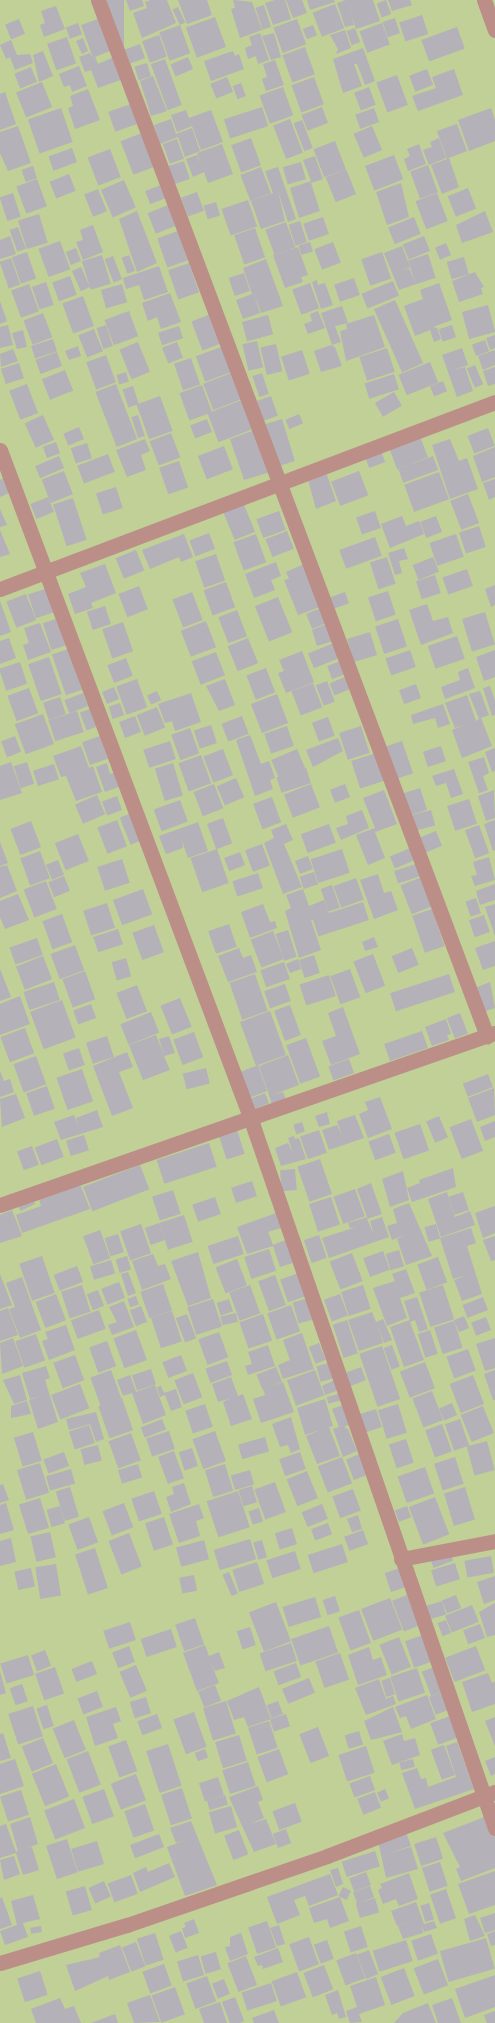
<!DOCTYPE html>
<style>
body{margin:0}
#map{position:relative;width:495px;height:2023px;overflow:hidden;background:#ebe6ef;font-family:"Playfair Display",serif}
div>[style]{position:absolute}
.green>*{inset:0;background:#c1d097;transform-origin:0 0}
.building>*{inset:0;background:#b4b1b9;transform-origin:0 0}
.street>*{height:15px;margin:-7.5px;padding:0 7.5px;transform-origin:7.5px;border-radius:7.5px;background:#bb8f87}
span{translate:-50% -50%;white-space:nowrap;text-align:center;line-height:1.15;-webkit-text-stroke:4px #fff;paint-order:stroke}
</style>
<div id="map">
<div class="green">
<div style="left:0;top:0;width:495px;height:2023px"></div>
</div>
<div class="building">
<div style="left:107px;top:0;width:17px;height:51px"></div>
<div style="clip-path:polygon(126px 0,142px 0,144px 6px,130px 11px)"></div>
<div style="clip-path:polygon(151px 0,167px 0,176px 23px,142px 38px,133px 13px,147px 8px,145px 2px)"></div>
<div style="clip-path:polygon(178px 0,207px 0,212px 15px,187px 24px)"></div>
<div style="clip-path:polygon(233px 0,252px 2px,262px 30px,240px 38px,231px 9px,235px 8px)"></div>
<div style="clip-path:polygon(275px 0,285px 0,291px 19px,273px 25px,265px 3px)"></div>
<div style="clip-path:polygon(286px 0,302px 0,307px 13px,293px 18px)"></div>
<div style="clip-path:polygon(307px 0,334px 0,335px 2px,310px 10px)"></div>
<div style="clip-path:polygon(346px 0,373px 0,380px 21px,356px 29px,349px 8px,354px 25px,345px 27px,337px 3px)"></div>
<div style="left:386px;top:0;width:15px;height:10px;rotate:70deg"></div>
<div style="clip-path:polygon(388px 0,410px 0,412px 5px,392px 11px)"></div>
<div style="left:335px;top:4px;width:26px;height:24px;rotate:69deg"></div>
<div style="left:264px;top:5px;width:23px;height:9px;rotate:72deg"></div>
<div style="clip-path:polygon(56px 6px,65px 29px,44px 37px,40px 25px,45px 23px,41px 11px)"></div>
<div style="left:178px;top:7px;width:17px;height:6px;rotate:65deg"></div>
<div style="left:422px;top:15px;width:20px;height:24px;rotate:72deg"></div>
<div style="left:215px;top:17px;width:32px;height:31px;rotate:70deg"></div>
<div style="left:395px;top:18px;width:16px;height:13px;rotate:72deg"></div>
<div style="left:19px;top:19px;width:16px;height:15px;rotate:68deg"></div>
<div style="clip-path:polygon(98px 19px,110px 51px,95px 57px,98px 64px,114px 57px,123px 79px,98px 88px,91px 70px,85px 72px,79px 57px,90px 53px,93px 58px,81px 25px)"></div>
<div style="left:297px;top:19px;width:27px;height:25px;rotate:70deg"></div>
<div style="left:78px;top:23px;width:12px;height:13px;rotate:70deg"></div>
<div style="left:382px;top:23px;width:23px;height:24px;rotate:70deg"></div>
<div style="left:180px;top:25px;width:30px;height:22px;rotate:70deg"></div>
<div style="left:313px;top:25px;width:11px;height:11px;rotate:68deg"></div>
<div style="left:457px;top:27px;width:23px;height:38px;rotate:70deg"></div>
<div style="left:355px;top:28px;width:15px;height:9px;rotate:70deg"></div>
<div style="clip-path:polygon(345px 30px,351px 48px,336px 54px,338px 49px,330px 35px)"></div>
<div style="clip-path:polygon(260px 33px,269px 60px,258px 64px,256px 56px,248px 59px,245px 48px,252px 45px,249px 37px)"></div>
<div style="clip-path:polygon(274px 33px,281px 57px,271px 60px,262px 36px)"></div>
<div style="left:159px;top:35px;width:23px;height:18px;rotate:70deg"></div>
<div style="left:67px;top:37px;width:28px;height:21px;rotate:71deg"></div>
<div style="clip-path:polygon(83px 38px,88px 51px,82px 54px,76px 41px)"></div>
<div style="clip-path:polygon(11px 40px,17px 55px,30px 54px,33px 63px,15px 70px,10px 57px,6px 59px,0 45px)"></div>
<div style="left:140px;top:44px;width:15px;height:16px;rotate:70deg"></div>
<div style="left:305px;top:47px;width:29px;height:24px;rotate:70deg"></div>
<div style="clip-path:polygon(363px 48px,375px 81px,365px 85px,357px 64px,354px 64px,362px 86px,343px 93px,333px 59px)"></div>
<div style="clip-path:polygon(43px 51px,53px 76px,39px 82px,33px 55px)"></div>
<div style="clip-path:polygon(233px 51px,235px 56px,239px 54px,244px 69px,211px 81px,204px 61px)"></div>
<div style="left:188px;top:57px;width:13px;height:19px;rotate:67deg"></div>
<div style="left:165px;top:59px;width:49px;height:15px;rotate:70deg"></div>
<div style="clip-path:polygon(275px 60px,284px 85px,266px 91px,262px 79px,267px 77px,263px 64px)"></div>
<div style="left:147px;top:63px;width:14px;height:13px;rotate:73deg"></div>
<div style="clip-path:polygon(79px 66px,87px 86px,72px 92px,70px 85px,64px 87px,59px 74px)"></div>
<div style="left:31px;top:67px;width:16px;height:18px;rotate:68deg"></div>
<div style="left:427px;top:69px;width:17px;height:19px;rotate:69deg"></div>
<div style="clip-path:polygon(454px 69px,463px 95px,418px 111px,412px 96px,436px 88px,432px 77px)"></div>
<div style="left:397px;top:75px;width:32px;height:22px;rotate:70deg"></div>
<div style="clip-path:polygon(153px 76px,167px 111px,151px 116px,140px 81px)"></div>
<div style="left:227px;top:77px;width:16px;height:18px;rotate:68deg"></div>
<div style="left:314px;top:77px;width:29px;height:24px;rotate:70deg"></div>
<div style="left:42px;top:82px;width:27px;height:28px;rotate:68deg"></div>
<div style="left:241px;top:83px;width:14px;height:9px;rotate:69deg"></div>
<div style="left:283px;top:87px;width:30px;height:25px;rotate:70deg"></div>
<div style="left:369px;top:87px;width:19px;height:16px;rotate:69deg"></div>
<div style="clip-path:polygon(88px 89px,100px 120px,75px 129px,68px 108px,73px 106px,70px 96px)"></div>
<div style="clip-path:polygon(5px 92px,16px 124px,0 130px,0 94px)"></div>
<div style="left:131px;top:104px;width:21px;height:24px;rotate:71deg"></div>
<div style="left:262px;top:107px;width:20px;height:40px;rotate:72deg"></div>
<div style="left:322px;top:107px;width:17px;height:22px;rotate:69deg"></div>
<div style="left:61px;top:108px;width:36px;height:35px;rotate:71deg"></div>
<div style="left:374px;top:108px;width:15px;height:20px;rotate:70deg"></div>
<div style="clip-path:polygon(491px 108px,495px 120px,495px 141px,469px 151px,458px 120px)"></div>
<div style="clip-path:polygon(186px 110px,189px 118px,211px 110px,223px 142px,201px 150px,192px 126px,177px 132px,171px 115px)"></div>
<div style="clip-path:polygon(171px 119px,176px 134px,192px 128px,200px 151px,185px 157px,178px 137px,160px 144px,154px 125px)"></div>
<div style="left:290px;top:119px;width:36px;height:18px;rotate:69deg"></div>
<div style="left:302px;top:120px;width:30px;height:9px;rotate:69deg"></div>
<div style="clip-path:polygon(457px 124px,467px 151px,449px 158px,459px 187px,442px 194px,431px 165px,447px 159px,437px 131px)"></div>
<div style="clip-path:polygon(18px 126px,31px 163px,8px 171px,0 153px,0 132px)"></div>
<div style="left:372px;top:126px;width:26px;height:20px;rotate:67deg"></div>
<div style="left:142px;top:133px;width:36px;height:23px;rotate:69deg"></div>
<div style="left:251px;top:138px;width:29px;height:21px;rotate:70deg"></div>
<div style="clip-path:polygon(439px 138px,446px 158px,429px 165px,423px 150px,432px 147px,430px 142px)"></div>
<div style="left:177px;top:139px;width:21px;height:15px;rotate:71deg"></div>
<div style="left:335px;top:141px;width:30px;height:23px;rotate:69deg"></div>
<div style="clip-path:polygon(222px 144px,233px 174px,208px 183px,204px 172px,193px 177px,186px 159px,197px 155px,202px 167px,197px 153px)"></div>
<div style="clip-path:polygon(419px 144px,426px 164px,408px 171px,404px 159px,410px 156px,407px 149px)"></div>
<div style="left:72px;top:148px;width:15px;height:25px;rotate:70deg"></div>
<div style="left:110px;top:149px;width:30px;height:24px;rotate:69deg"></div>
<div style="left:394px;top:155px;width:26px;height:31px;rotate:69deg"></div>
<div style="clip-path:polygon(315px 156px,323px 179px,311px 183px,320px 211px,299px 218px,290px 188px,311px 181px,303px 160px)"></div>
<div style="left:184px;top:161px;width:19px;height:17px;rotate:72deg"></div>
<div style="left:301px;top:162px;width:18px;height:19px;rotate:74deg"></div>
<div style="left:428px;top:165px;width:29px;height:19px;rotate:70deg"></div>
<div style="left:33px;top:166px;width:13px;height:12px;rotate:72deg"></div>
<div style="left:261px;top:167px;width:28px;height:22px;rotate:69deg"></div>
<div style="clip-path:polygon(278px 167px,296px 219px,288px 222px,278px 191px,285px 221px,261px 229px,251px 201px,273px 193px,265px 171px)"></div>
<div style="left:346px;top:169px;width:27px;height:22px;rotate:68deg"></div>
<div style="left:69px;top:174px;width:18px;height:21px;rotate:68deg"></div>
<div style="left:37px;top:179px;width:29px;height:22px;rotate:70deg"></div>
<div style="left:124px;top:180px;width:30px;height:25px;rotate:67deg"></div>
<div style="clip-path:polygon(401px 183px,409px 217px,387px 225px,376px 192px)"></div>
<div style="left:161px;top:185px;width:14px;height:17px;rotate:69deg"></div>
<div style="left:468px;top:188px;width:22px;height:22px;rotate:68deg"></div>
<div style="left:98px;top:189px;width:24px;height:15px;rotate:68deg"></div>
<div style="left:197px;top:192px;width:20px;height:17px;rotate:70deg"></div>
<div style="left:13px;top:193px;width:25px;height:14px;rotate:72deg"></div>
<div style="left:437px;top:193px;width:30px;height:23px;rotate:69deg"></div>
<div style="left:248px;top:200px;width:28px;height:28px;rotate:71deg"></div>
<div style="left:216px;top:202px;width:14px;height:13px;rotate:73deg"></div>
<div style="left:168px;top:205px;width:22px;height:22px;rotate:68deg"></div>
<div style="clip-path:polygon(137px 211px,157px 263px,137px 272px,119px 219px)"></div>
<div style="clip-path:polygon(485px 211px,493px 232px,462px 243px,456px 225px)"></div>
<div style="left:39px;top:214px;width:30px;height:22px;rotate:73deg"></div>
<div style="left:323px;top:217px;width:18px;height:21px;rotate:71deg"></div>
<div style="left:414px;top:217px;width:18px;height:28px;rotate:68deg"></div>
<div style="left:300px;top:221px;width:22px;height:12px;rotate:72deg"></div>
<div style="left:286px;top:222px;width:27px;height:22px;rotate:70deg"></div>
<div style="clip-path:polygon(93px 225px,103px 252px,83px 260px,76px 242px,83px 240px,80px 230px)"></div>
<div style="left:18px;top:227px;width:23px;height:9px;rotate:70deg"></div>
<div style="left:255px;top:228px;width:31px;height:22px;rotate:71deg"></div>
<div style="left:178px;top:231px;width:31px;height:22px;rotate:71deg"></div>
<div style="clip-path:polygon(10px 236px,16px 254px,0 259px,0 240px)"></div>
<div style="left:424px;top:236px;width:16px;height:23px;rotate:68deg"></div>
<div style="left:60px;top:241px;width:30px;height:23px;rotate:70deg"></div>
<div style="left:310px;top:242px;width:10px;height:12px;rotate:73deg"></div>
<div style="left:333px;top:242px;width:22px;height:20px;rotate:69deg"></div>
<div style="left:446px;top:243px;width:13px;height:12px;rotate:67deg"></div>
<div style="clip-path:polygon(402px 246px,410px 267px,398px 272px,409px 268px,416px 284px,399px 290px,384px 253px)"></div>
<div style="clip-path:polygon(298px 247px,308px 275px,301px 277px,303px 282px,285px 288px,273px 255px)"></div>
<div style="left:76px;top:248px;width:14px;height:11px;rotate:69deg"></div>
<div style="left:27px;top:252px;width:28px;height:16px;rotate:71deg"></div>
<div style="left:382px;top:252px;width:28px;height:22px;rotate:71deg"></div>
<div style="left:428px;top:254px;width:25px;height:21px;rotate:72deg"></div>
<div style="left:102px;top:255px;width:30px;height:21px;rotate:73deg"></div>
<div style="left:129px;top:255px;width:17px;height:8px;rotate:69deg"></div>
<div style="left:113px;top:256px;width:25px;height:9px;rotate:69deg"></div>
<div style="left:464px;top:257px;width:18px;height:18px;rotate:74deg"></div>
<div style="left:11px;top:258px;width:28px;height:12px;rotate:71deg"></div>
<div style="clip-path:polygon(266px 259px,283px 306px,261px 313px,254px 293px,260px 313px,243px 319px,236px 300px,252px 294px,243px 268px)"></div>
<div style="left:189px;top:263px;width:31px;height:22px;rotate:71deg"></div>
<div style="clip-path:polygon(159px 266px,168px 292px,144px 300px,139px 285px,126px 289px,123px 278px)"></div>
<div style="left:81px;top:267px;width:22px;height:10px;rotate:66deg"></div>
<div style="clip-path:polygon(475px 272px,484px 287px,481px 288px,483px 294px,459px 302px,452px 281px)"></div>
<div style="left:244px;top:273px;width:19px;height:16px;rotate:72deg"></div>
<div style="left:70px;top:276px;width:20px;height:19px;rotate:70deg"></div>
<div style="left:354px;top:278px;width:18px;height:21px;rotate:71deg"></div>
<div style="clip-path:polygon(317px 280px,318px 285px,325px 283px,333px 305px,321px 309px,312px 282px)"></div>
<div style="left:393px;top:281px;width:16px;height:34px;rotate:68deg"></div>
<div style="left:46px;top:282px;width:24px;height:15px;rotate:71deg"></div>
<div style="left:310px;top:283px;width:27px;height:19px;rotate:70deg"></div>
<div style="clip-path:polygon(439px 283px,452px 320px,433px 327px,437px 328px,441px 339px,434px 342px,430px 330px,415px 336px,404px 306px,423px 299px,420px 290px)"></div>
<div style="left:29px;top:284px;width:29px;height:19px;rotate:70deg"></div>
<div style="left:122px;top:284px;width:19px;height:22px;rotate:74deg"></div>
<div style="clip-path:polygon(170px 293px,181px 322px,161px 329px,157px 317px,148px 321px,142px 303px)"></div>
<div style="left:83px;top:296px;width:32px;height:22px;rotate:70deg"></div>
<div style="left:395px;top:300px;width:69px;height:23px;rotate:66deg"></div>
<div style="clip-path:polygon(0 301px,7px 321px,0 324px)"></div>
<div style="left:488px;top:305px;width:28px;height:27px;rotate:75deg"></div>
<div style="clip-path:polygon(342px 306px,348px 323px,335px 326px,341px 342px,332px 345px,321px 313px)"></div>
<div style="left:129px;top:311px;width:27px;height:26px;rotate:70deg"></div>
<div style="clip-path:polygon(318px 311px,325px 328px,308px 334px,304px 324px,312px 321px,310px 314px)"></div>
<div style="left:43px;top:313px;width:26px;height:21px;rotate:69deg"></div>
<div style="left:211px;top:314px;width:31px;height:21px;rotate:69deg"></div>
<div style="left:268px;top:315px;width:20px;height:27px;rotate:75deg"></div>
<div style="clip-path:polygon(374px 315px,385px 347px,346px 361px,340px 331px,347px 329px,346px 324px)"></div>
<div style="clip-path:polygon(8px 325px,13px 345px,0 348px,0 327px)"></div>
<div style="left:106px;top:325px;width:22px;height:10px;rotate:72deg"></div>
<div style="left:452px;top:325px;width:13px;height:14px;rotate:72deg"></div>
<div style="left:179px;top:326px;width:13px;height:22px;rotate:72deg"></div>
<div style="left:94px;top:329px;width:24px;height:17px;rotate:68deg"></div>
<div style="clip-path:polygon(23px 330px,27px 347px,17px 349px,12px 333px)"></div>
<div style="clip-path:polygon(495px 335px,495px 348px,490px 350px,486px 338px)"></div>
<div style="left:53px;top:339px;width:13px;height:23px;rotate:72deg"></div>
<div style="left:485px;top:340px;width:12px;height:14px;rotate:70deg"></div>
<div style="left:257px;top:341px;width:27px;height:15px;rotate:77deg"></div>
<div style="left:138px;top:342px;width:32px;height:20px;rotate:68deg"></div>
<div style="left:177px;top:342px;width:17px;height:16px;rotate:69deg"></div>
<div style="left:276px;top:344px;width:28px;height:16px;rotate:77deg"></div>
<div style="clip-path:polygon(331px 345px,335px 347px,342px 366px,321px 372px,314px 351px)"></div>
<div style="clip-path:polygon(78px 346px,81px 356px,69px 360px,65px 351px)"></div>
<div style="left:224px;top:346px;width:27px;height:30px;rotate:70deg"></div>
<div style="left:387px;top:348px;width:25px;height:29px;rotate:72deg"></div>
<div style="clip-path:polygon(462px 348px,468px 365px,453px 370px,465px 367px,473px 391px,457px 397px,442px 355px)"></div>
<div style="clip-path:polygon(13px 349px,18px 361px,1px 367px,0 354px)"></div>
<div style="left:302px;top:350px;width:25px;height:22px;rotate:72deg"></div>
<div style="clip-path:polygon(495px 350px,495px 365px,483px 370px,478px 356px)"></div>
<div style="left:57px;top:352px;width:15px;height:23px;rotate:70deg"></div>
<div style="left:106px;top:355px;width:29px;height:21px;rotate:70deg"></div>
<div style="left:191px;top:358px;width:28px;height:18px;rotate:71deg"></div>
<div style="left:430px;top:362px;width:22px;height:34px;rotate:68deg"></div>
<div style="left:19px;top:363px;width:16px;height:19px;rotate:72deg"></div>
<div style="left:475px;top:365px;width:21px;height:9px;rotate:67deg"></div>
<div style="clip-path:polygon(495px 367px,495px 384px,488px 386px,483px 371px)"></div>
<div style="left:65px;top:370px;width:22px;height:25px;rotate:68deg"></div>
<div style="left:126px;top:372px;width:10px;height:10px;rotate:73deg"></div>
<div style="left:234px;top:372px;width:28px;height:33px;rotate:69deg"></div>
<div style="left:262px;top:373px;width:22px;height:10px;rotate:72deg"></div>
<div style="left:394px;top:374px;width:16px;height:31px;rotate:72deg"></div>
<div style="left:443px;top:381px;width:11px;height:14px;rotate:68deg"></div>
<div style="left:27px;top:384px;width:31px;height:19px;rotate:69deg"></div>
<div style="left:116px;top:384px;width:59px;height:22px;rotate:69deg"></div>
<div style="left:202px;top:385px;width:29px;height:24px;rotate:70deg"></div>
<div style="left:133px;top:386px;width:19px;height:11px;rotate:72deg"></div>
<div style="left:394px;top:392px;width:16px;height:22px;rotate:60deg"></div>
<div style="left:160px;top:396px;width:37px;height:25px;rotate:70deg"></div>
<div style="left:271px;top:396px;width:21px;height:15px;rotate:71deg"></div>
<div style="left:242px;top:400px;width:31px;height:37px;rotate:69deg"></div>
<div style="left:299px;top:414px;width:10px;height:15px;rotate:66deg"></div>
<div style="left:43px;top:415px;width:27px;height:20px;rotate:66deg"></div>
<div style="left:138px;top:415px;width:22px;height:7px;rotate:72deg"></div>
<div style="left:207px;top:419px;width:14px;height:18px;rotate:69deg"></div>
<div style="left:282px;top:419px;width:44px;height:17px;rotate:73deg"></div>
<div style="left:79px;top:427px;width:13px;height:17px;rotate:67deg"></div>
<div style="left:488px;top:428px;width:19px;height:22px;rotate:69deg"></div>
<div style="clip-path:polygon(255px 430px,273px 471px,244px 480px,230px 439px)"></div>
<div style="left:171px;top:433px;width:26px;height:23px;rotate:69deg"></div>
<div style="left:419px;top:434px;width:25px;height:33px;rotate:69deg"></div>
<div style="clip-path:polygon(145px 439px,150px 451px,141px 455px,146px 470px,127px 477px,116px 450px)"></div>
<div style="clip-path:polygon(450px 439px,459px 461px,467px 458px,478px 489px,450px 499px,432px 445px)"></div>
<div style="left:56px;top:442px;width:12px;height:14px;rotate:70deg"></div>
<div style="left:87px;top:443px;width:16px;height:17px;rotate:72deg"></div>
<div style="left:224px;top:446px;width:25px;height:28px;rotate:69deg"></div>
<div style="clip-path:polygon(495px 447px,495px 477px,482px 482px,473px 456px)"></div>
<div style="left:380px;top:448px;width:15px;height:17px;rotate:70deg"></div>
<div style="left:108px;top:454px;width:19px;height:33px;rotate:69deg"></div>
<div style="left:59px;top:456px;width:13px;height:26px;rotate:67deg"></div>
<div style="left:433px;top:456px;width:15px;height:37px;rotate:70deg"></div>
<div style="left:179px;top:461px;width:28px;height:21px;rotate:71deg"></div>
<div style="clip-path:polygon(325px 469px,336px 501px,316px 509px,307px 476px)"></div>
<div style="left:64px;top:471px;width:25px;height:24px;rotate:69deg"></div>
<div style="left:359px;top:471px;width:26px;height:30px;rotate:69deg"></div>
<div style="left:439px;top:472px;width:29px;height:37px;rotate:70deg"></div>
<div style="clip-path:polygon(6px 477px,11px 492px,0 497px,0 480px)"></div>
<div style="clip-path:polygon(495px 479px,495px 497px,489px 500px,483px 483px)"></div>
<div style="left:116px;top:487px;width:22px;height:21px;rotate:72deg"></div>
<div style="left:468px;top:494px;width:31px;height:19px;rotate:69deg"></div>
<div style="left:48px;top:497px;width:16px;height:19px;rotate:68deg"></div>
<div style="left:73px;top:498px;width:44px;height:21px;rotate:72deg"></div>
<div style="left:243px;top:502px;width:32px;height:22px;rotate:68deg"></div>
<div style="clip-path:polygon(0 509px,7px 525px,0 527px)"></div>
<div style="left:279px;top:511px;width:20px;height:24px;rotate:70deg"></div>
<div style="left:375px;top:511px;width:18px;height:20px;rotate:71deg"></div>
<div style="clip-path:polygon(402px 516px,406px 526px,419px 521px,424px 534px,390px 548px,381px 524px)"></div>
<div style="left:436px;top:516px;width:17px;height:17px;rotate:69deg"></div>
<div style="left:479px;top:526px;width:22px;height:21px;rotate:72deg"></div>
<div style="clip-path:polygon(0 530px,10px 554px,0 557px)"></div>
<div style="left:287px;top:531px;width:19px;height:23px;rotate:69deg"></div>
<div style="left:209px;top:533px;width:17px;height:21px;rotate:69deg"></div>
<div style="clip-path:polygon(184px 534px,193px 557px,181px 562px,179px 557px,150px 569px,142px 550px)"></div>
<div style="left:256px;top:534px;width:30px;height:24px;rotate:70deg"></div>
<div style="left:456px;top:534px;width:24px;height:28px;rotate:71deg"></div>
<div style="left:375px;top:537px;width:20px;height:38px;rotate:70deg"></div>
<div style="clip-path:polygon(404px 548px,408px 559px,399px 561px,402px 573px,395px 575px,388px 553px)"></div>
<div style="left:136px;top:550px;width:22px;height:22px;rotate:68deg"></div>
<div style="left:216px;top:554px;width:28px;height:22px;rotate:71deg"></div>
<div style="left:387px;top:557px;width:28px;height:18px;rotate:72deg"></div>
<div style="left:433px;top:557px;width:16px;height:22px;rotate:68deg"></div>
<div style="clip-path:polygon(276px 562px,281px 576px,271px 580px,275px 590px,254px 598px,245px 574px)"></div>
<div style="clip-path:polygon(105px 564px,116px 593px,91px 603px,93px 608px,75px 614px,68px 594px,86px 587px,80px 573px)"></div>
<div style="clip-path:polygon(304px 564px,320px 607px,298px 615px,284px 580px,289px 579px,286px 572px)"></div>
<div style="left:467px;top:569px;width:18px;height:26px;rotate:71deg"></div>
<div style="left:435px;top:575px;width:19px;height:20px;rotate:72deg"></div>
<div style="left:226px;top:582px;width:27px;height:24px;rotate:70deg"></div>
<div style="clip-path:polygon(495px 585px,495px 605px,491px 607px,485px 589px)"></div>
<div style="left:139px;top:586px;width:25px;height:22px;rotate:69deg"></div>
<div style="left:48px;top:588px;width:25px;height:21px;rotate:72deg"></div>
<div style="left:388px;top:591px;width:25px;height:21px;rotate:72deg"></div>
<div style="left:192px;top:592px;width:30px;height:21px;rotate:69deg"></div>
<div style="left:345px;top:592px;width:12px;height:17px;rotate:70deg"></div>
<div style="left:26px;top:594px;width:28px;height:21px;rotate:69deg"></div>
<div style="left:278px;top:597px;width:38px;height:25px;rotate:68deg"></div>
<div style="clip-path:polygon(0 601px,11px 632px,0 636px)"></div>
<div style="clip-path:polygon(427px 604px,433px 621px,448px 617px,453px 633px,421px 645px,409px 610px)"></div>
<div style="left:105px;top:606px;width:19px;height:19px;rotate:72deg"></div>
<div style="left:321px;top:608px;width:16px;height:16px;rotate:68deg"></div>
<div style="left:237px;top:610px;width:28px;height:20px;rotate:69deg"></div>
<div style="left:485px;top:612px;width:34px;height:24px;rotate:73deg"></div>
<div style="left:59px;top:618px;width:28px;height:17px;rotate:72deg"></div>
<div style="left:398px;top:619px;width:29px;height:24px;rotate:72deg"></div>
<div style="left:206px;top:621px;width:28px;height:27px;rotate:69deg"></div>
<div style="left:123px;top:622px;width:31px;height:22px;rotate:71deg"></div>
<div style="clip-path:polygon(40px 623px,51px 652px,28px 660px,23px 645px,29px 643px,24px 628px)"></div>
<div style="clip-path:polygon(326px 624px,333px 641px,317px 646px,312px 630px)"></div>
<div style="left:370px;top:632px;width:24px;height:24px;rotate:73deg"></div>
<div style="left:457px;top:636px;width:24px;height:31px;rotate:71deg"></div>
<div style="clip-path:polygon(9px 638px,16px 658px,0 664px,0 641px)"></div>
<div style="left:248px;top:638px;width:27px;height:22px;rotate:68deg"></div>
<div style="left:334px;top:643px;width:16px;height:28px;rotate:68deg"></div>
<div style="left:68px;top:649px;width:43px;height:17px;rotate:71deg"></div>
<div style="left:410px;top:650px;width:18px;height:26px;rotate:71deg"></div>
<div style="clip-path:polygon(495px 650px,495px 677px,484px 681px,476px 657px)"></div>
<div style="clip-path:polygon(302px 651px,314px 682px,286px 693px,278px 673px,284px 671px,279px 660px)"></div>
<div style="left:216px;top:652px;width:25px;height:26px;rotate:69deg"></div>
<div style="left:49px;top:657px;width:39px;height:22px;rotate:71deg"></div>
<div style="left:126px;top:658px;width:19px;height:20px;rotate:69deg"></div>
<div style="left:343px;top:660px;width:14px;height:17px;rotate:69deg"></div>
<div style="left:20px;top:662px;width:23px;height:22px;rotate:72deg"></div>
<div style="left:266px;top:668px;width:26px;height:21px;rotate:69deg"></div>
<div style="clip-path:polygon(468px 668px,475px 688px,445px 699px,441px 687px,460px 680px,458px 672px)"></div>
<div style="left:347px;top:676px;width:13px;height:19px;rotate:67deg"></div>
<div style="left:137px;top:679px;width:30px;height:22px;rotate:70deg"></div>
<div style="clip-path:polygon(225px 679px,235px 705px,219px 711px,206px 686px)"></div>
<div style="left:327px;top:681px;width:22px;height:12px;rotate:69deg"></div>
<div style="left:313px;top:683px;width:26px;height:23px;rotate:69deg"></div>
<div style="left:416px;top:684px;width:15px;height:18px;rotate:70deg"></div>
<div style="clip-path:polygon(490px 686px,495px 701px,495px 715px,492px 716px,483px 688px)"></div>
<div style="left:114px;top:687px;width:13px;height:13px;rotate:67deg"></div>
<div style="left:29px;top:688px;width:27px;height:23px;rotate:70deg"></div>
<div style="left:157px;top:691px;width:10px;height:11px;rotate:66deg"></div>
<div style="clip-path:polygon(480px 691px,489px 715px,481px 718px,492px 746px,462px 758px,452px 730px,469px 723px,455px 728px,445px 703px,467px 695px,476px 721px,479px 719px,469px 694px)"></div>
<div style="left:83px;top:693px;width:14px;height:20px;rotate:69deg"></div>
<div style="clip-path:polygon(191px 693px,201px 722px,175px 731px,172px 721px,165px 723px,158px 704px)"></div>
<div style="left:277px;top:694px;width:31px;height:28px;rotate:69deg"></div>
<div style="left:60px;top:697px;width:18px;height:18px;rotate:71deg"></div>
<div style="left:120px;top:703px;width:13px;height:12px;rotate:72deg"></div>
<div style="clip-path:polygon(443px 704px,450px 724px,438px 728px,435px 718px,413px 724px,411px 715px)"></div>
<div style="left:157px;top:707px;width:22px;height:22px;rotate:68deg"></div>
<div style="left:92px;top:708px;width:19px;height:13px;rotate:69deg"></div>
<div style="left:77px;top:711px;width:22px;height:30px;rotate:72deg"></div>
<div style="left:43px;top:714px;width:32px;height:30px;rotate:70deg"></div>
<div style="left:135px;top:716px;width:17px;height:17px;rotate:69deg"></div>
<div style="left:242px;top:716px;width:19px;height:22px;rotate:69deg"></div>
<div style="left:328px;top:717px;width:20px;height:17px;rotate:70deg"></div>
<div style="left:211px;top:725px;width:19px;height:18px;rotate:72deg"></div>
<div style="left:287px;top:726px;width:21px;height:24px;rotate:71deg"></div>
<div style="left:361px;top:726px;width:28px;height:23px;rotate:72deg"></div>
<div style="left:190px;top:728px;width:27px;height:20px;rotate:70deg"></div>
<div style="clip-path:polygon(250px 735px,261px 764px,269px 761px,275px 778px,270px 780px,273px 789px,255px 796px,236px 740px)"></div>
<div style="left:15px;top:736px;width:17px;height:15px;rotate:69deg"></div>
<div style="left:100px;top:736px;width:24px;height:19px;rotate:71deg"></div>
<div style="clip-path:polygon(338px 738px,343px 751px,313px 767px,306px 750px)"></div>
<div style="left:170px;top:741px;width:19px;height:28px;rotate:72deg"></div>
<div style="left:402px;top:741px;width:34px;height:20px;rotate:71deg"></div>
<div style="clip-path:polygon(81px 746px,89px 768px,93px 766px,102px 792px,76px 801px,66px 776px,61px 777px,53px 756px)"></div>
<div style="left:441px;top:746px;width:16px;height:19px;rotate:72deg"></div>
<div style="clip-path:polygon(495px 748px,495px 771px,492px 772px,485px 752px)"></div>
<div style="left:223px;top:749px;width:28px;height:21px;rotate:69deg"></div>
<div style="left:297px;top:749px;width:21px;height:28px;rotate:67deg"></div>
<div style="left:376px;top:753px;width:29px;height:26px;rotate:72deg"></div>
<div style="left:201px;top:755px;width:30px;height:24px;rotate:70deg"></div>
<div style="clip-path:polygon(484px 757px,489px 773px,483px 776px,488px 790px,479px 793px,468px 762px)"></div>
<div style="clip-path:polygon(11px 762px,22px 793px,0 800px,0 766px)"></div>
<div style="left:27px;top:762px;width:23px;height:14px;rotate:72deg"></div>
<div style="clip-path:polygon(107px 763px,110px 774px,116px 772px,121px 786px,105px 792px,96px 767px)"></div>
<div style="left:173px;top:763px;width:34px;height:19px;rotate:73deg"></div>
<div style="left:54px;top:764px;width:16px;height:22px;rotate:72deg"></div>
<div style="left:306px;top:768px;width:16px;height:31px;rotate:72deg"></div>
<div style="clip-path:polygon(454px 769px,463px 794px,451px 798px,446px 783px,436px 786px,432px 776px)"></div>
<div style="left:236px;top:778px;width:21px;height:21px;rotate:67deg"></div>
<div style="left:214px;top:784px;width:26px;height:22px;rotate:69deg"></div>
<div style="left:311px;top:784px;width:25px;height:29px;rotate:69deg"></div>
<div style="left:345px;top:784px;width:14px;height:16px;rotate:69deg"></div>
<div style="left:420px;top:788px;width:23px;height:17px;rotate:72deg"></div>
<div style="clip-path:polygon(384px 790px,397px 824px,375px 832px,385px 858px,368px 865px,356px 835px,375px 828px,363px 798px)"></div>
<div style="clip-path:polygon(494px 790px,495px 818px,486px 821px,478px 796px)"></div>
<div style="left:97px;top:795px;width:21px;height:24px;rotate:67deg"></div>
<div style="left:117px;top:796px;width:15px;height:16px;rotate:70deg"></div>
<div style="left:272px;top:797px;width:27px;height:20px;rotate:70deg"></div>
<div style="left:469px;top:799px;width:26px;height:23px;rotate:72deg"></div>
<div style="left:180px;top:800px;width:23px;height:28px;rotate:70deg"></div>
<div style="clip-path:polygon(362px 810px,369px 828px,341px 840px,336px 828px,348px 824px,346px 816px)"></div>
<div style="left:431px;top:810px;width:16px;height:19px;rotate:75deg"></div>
<div style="left:129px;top:814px;width:29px;height:10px;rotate:68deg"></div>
<div style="left:223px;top:818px;width:27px;height:17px;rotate:70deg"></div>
<div style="left:117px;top:820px;width:28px;height:21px;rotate:69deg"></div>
<div style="clip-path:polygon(495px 820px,495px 850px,493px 851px,484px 824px)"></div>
<div style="left:31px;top:821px;width:28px;height:22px;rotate:69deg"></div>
<div style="clip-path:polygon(198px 822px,208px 851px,188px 858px,182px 841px,183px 848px,166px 854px,159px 836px)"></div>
<div style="clip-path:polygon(286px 824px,293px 840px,284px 844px,302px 887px,283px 894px,264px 843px,274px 838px,271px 830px)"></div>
<div style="left:329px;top:824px;width:20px;height:30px;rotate:70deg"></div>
<div style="left:479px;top:825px;width:30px;height:15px;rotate:70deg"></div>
<div style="left:436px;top:831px;width:16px;height:17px;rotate:68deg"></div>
<div style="left:78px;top:834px;width:29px;height:25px;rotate:68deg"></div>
<div style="clip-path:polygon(0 842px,8px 863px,0 866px)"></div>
<div style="left:262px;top:844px;width:23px;height:18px;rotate:70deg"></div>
<div style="left:410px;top:848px;width:13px;height:22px;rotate:67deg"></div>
<div style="left:217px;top:849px;width:36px;height:28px;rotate:71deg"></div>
<div style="left:342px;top:849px;width:25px;height:33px;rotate:72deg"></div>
<div style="left:40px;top:851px;width:29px;height:21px;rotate:70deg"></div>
<div style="left:240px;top:852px;width:14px;height:17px;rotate:69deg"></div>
<div style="left:308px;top:856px;width:14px;height:14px;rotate:69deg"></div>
<div style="clip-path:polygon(489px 857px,495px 880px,475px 886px,471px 876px,477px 875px,473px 862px)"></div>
<div style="left:122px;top:859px;width:25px;height:26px;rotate:72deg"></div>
<div style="left:58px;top:860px;width:16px;height:13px;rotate:68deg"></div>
<div style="left:416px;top:864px;width:13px;height:23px;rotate:72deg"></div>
<div style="clip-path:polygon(7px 865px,17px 891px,0 898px,0 867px)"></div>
<div style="left:314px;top:872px;width:13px;height:15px;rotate:72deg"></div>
<div style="left:258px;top:873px;width:16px;height:27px;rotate:72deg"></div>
<div style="clip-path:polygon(378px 874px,384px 893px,391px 891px,398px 910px,374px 919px,360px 880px)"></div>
<div style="left:64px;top:876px;width:16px;height:17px;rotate:68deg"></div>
<div style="left:422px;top:877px;width:31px;height:23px;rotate:69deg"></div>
<div style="left:356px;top:878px;width:23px;height:24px;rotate:70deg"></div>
<div style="left:46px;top:881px;width:30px;height:24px;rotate:69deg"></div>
<div style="clip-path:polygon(495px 884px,495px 900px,480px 905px,476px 891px)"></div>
<div style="left:332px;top:885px;width:24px;height:12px;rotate:71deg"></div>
<div style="left:143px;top:889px;width:27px;height:32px;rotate:70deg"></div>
<div style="clip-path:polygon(303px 889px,309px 906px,324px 900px,329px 913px,311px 920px,321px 950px,299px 958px,285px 911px,291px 908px,286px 895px)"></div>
<div style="clip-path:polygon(18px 894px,29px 920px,5px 929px,0 917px,0 901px)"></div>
<div style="left:476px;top:898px;width:16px;height:11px;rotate:72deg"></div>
<div style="left:363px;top:902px;width:19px;height:53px;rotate:72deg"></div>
<div style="left:107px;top:903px;width:26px;height:25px;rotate:72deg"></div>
<div style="clip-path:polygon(263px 904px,270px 922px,275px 921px,277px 928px,250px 938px,241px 912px)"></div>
<div style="clip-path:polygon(495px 904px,495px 936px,485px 907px)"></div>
<div style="left:432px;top:909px;width:39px;height:21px;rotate:71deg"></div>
<div style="left:62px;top:914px;width:30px;height:21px;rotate:70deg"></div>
<div style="left:484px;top:915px;width:18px;height:16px;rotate:71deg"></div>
<div style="left:229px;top:924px;width:24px;height:22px;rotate:71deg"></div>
<div style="left:154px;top:925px;width:29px;height:23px;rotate:70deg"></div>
<div style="left:118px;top:929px;width:16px;height:26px;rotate:72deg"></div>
<div style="left:288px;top:930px;width:28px;height:13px;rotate:72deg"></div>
<div style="left:273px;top:931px;width:30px;height:24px;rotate:69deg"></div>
<div style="clip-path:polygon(374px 937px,378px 947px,365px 951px,362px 942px)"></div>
<div style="left:37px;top:938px;width:18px;height:29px;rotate:71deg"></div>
<div style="clip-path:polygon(495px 941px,495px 966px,483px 970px,475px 948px)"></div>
<div style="left:75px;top:945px;width:27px;height:26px;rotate:70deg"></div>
<div style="clip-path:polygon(239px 948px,243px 958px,251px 955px,257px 972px,228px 982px,218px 956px)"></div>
<div style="left:412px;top:948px;width:18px;height:22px;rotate:68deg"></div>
<div style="left:373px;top:954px;width:34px;height:21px;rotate:69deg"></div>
<div style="left:314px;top:955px;width:19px;height:16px;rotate:72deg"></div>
<div style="left:43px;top:956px;width:25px;height:29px;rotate:69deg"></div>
<div style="left:126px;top:958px;width:19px;height:15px;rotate:74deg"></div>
<div style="clip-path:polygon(298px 959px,301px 969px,290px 973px,286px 964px)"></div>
<div style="left:284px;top:962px;width:18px;height:25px;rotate:71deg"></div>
<div style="clip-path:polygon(0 969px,11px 997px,0 1001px)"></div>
<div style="left:350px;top:969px;width:30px;height:21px;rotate:70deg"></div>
<div style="left:85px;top:971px;width:30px;height:24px;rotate:70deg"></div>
<div style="left:255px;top:974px;width:39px;height:27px;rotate:71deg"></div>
<div style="left:449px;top:974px;width:19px;height:62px;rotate:72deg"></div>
<div style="left:329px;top:975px;width:22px;height:31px;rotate:72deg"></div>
<div style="left:54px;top:982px;width:19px;height:32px;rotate:72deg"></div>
<div style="clip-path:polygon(490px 982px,495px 1008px,483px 1012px,475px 988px)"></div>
<div style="left:285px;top:984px;width:18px;height:22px;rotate:71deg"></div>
<div style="left:137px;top:985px;width:28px;height:22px;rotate:69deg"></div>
<div style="clip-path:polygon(20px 996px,30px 1024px,0 1035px,0 1004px)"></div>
<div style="left:180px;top:998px;width:31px;height:21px;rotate:68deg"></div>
<div style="left:62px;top:1000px;width:40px;height:34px;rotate:70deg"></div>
<div style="left:91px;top:1004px;width:15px;height:19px;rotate:70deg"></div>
<div style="left:290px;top:1005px;width:32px;height:17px;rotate:70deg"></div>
<div style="clip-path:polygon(343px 1007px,360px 1054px,331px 1065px,322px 1041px,336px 1036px,328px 1013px)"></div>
<div style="clip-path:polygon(270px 1011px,286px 1055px,258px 1065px,267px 1091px,249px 1098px,240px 1072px,256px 1066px,240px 1022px)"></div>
<div style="left:151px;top:1012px;width:22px;height:33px;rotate:68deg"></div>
<div style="left:460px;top:1013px;width:22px;height:14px;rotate:69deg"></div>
<div style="clip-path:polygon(446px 1019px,451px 1034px,447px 1035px,449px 1040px,432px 1046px,425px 1027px)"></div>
<div style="left:25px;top:1028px;width:27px;height:26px;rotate:70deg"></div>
<div style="left:422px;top:1031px;width:18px;height:40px;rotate:71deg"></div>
<div style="left:194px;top:1032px;width:27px;height:22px;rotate:70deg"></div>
<div style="clip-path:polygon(156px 1035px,164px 1055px,159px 1039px,169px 1036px,175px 1053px,164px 1056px,170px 1070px,143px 1080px,129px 1045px)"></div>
<div style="left:107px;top:1036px;width:22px;height:22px;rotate:72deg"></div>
<div style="left:306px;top:1038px;width:41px;height:21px;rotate:70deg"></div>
<div style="left:79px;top:1048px;width:18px;height:17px;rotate:71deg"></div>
<div style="clip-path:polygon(127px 1052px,133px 1067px,119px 1072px,133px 1108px,112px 1116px,93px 1066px)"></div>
<div style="clip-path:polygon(288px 1055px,299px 1085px,272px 1095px,283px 1092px,286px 1099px,272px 1104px,259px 1066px)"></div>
<div style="left:36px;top:1056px;width:30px;height:24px;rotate:70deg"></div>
<div style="left:349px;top:1059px;width:15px;height:22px;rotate:70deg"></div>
<div style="left:206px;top:1068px;width:16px;height:24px;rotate:76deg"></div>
<div style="left:82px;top:1069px;width:34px;height:27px;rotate:71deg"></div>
<div style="clip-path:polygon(0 1071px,4px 1081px,10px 1079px,14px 1092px,0 1097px)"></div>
<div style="left:488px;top:1074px;width:14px;height:27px;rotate:69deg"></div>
<div style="left:47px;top:1086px;width:24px;height:22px;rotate:71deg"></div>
<div style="clip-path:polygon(494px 1088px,495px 1115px,477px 1122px,468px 1098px)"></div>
<div style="left:265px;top:1093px;width:11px;height:15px;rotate:68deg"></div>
<div style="clip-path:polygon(16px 1094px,25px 1118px,2px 1127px,0 1099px)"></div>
<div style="clip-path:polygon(380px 1097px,392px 1129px,368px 1138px,359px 1114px,368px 1110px,365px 1102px)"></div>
<div style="clip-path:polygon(97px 1110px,103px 1127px,61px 1140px,54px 1122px,74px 1115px,79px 1127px,76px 1118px)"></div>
<div style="clip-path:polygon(327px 1112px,330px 1124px,319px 1127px,315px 1116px)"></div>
<div style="clip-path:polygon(355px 1115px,364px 1138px,329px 1150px,322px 1130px,337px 1125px,342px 1136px,337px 1121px)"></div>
<div style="left:439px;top:1116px;width:23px;height:14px;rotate:67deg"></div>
<div style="left:471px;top:1119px;width:34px;height:23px;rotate:69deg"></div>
<div style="clip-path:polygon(495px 1121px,495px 1137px,485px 1141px,480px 1127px)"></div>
<div style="left:302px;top:1122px;width:10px;height:9px;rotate:73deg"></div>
<div style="left:420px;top:1124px;width:28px;height:27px;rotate:71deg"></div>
<div style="left:236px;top:1127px;width:28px;height:19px;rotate:72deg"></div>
<div style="left:319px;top:1130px;width:24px;height:20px;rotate:71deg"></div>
<div style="left:389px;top:1134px;width:20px;height:22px;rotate:70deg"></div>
<div style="left:84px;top:1135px;width:16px;height:19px;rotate:72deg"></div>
<div style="clip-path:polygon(294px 1136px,295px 1139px,299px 1138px,306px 1159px,281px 1166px,275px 1148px,288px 1143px,293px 1153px,288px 1138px)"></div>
<div style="left:57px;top:1139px;width:19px;height:24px;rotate:69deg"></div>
<div style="left:209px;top:1143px;width:25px;height:55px;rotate:72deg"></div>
<div style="left:32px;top:1146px;width:20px;height:16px;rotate:70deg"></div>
<div style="left:320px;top:1159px;width:37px;height:24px;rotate:71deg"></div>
<div style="left:140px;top:1165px;width:26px;height:61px;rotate:69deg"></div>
<div style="clip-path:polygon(453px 1168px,456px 1187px,412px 1202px,407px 1188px,420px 1183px,419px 1180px)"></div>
<div style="left:295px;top:1169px;width:21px;height:15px;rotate:85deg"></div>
<div style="clip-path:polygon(403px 1171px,409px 1200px,390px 1207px,382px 1179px)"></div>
<div style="left:252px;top:1181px;width:16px;height:22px;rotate:72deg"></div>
<div style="clip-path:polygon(371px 1183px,382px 1214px,367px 1219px,374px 1235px,370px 1221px,382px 1217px,389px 1237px,329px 1258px,322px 1238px,356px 1227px,350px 1228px,348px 1223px,367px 1217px,357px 1189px)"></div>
<div style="clip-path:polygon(80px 1184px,90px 1209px,22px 1233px,16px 1215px,41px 1206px,39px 1199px)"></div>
<div style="left:355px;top:1189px;width:29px;height:23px;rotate:70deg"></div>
<div style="left:173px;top:1190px;width:25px;height:22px;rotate:72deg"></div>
<div style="clip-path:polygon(447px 1192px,455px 1217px,470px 1211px,475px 1225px,441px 1237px,428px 1199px)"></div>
<div style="left:463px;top:1192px;width:19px;height:15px;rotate:72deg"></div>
<div style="left:30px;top:1194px;width:11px;height:16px;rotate:63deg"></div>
<div style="left:215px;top:1197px;width:18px;height:24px;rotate:71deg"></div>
<div style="left:331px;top:1197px;width:29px;height:23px;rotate:72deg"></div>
<div style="clip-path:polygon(409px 1203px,432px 1256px,406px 1265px,397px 1239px,408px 1234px,392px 1240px,387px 1226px,397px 1223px,393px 1209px)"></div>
<div style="clip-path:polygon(495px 1206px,495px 1233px,483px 1238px,475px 1213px)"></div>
<div style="clip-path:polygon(12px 1210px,22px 1236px,0 1243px,0 1215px)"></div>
<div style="clip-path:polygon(276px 1213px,281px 1228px,268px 1232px,273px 1245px,288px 1239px,296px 1262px,280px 1267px,273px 1246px,247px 1254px,237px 1227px)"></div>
<div style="left:184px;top:1215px;width:28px;height:26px;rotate:72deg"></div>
<div style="left:159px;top:1223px;width:18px;height:15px;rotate:71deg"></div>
<div style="left:141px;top:1224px;width:31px;height:22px;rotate:71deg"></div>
<div style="left:436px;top:1224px;width:15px;height:12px;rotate:74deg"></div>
<div style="clip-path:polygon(471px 1228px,476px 1243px,467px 1246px,482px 1294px,462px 1301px,454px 1280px,467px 1275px,453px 1279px,440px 1238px)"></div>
<div style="left:100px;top:1230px;width:30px;height:18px;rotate:70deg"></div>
<div style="left:118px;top:1234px;width:19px;height:14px;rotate:72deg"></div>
<div style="left:319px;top:1235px;width:24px;height:16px;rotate:71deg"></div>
<div style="left:238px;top:1236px;width:19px;height:32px;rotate:72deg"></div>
<div style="clip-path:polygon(495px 1236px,495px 1260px,491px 1261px,483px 1240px)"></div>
<div style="left:269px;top:1249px;width:23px;height:26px;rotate:72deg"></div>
<div style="left:399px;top:1250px;width:17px;height:14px;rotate:73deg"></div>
<div style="left:383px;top:1251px;width:20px;height:21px;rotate:70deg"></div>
<div style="clip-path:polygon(198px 1252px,211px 1298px,188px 1306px,171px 1261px)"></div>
<div style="left:352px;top:1253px;width:30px;height:24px;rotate:69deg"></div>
<div style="clip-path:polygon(153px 1254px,158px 1266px,165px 1264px,171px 1279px,142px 1290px,132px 1261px)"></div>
<div style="left:42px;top:1256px;width:39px;height:24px;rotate:71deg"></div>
<div style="left:127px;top:1256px;width:14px;height:12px;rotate:73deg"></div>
<div style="left:438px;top:1257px;width:27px;height:22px;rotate:70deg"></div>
<div style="left:237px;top:1259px;width:28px;height:23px;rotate:69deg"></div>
<div style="left:111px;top:1260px;width:14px;height:22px;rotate:73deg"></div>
<div style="left:77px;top:1266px;width:17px;height:25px;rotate:69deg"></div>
<div style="clip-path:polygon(406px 1269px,415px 1293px,400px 1298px,407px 1318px,387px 1326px,373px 1288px,395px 1281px,392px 1274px)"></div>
<div style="clip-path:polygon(128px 1272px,136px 1293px,128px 1296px,121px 1274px)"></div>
<div style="left:299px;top:1273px;width:24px;height:20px;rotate:71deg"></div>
<div style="clip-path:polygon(0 1274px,12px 1305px,0 1309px)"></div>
<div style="left:275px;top:1275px;width:32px;height:18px;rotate:70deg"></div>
<div style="clip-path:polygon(22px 1277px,41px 1330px,20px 1338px,9px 1309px,15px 1307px,6px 1283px)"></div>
<div style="left:119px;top:1282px;width:17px;height:19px;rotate:69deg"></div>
<div style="left:163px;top:1284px;width:28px;height:24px;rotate:71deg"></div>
<div style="left:82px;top:1285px;width:28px;height:22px;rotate:72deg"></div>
<div style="left:250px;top:1285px;width:30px;height:22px;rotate:70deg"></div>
<div style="left:363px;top:1285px;width:25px;height:23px;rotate:72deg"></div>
<div style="left:443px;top:1285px;width:36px;height:25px;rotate:72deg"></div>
<div style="left:98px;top:1290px;width:17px;height:12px;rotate:69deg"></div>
<div style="left:56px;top:1294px;width:28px;height:22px;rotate:69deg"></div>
<div style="left:340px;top:1294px;width:23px;height:17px;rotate:70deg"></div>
<div style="left:136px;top:1296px;width:9px;height:9px;rotate:72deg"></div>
<div style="clip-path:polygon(417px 1297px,428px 1329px,419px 1332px,415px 1320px,410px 1322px,424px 1360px,404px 1367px,390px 1327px,410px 1320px,404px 1301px)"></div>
<div style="left:483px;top:1297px;width:14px;height:22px;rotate:69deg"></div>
<div style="left:308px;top:1298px;width:22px;height:16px;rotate:74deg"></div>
<div style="left:213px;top:1299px;width:29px;height:27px;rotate:72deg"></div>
<div style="left:229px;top:1299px;width:13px;height:13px;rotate:72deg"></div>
<div style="clip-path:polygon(124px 1301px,134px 1327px,112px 1335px,108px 1325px,117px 1322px,109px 1307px)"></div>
<div style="left:291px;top:1305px;width:28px;height:25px;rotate:71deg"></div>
<div style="left:141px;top:1306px;width:17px;height:12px;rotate:69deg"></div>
<div style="clip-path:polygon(8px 1308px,18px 1335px,0 1341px,0 1311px)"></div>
<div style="left:99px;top:1310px;width:20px;height:30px;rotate:70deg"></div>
<div style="left:172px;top:1311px;width:32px;height:22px;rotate:72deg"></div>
<div style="clip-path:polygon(372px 1312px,376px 1322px,383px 1319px,392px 1340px,384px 1343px,378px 1325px,383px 1343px,359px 1351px,348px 1320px)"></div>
<div style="left:236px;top:1313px;width:9px;height:16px;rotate:77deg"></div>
<div style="left:187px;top:1314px;width:26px;height:12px;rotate:69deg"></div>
<div style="left:263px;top:1314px;width:28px;height:25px;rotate:71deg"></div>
<div style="left:464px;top:1316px;width:13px;height:11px;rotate:67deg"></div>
<div style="left:486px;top:1317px;width:14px;height:16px;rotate:69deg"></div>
<div style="left:347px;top:1320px;width:35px;height:15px;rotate:72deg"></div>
<div style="left:454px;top:1321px;width:28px;height:21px;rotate:72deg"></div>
<div style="clip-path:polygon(66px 1325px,75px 1350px,49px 1360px,42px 1341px,48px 1339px,45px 1332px)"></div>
<div style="left:136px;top:1330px;width:32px;height:24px;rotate:70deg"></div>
<div style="left:430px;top:1330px;width:25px;height:13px;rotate:72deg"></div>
<div style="left:219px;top:1332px;width:27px;height:22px;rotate:70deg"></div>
<div style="clip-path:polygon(302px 1333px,314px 1369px,283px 1379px,278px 1365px,290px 1360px,283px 1340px)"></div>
<div style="left:36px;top:1334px;width:28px;height:22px;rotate:71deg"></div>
<div style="clip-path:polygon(13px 1338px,23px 1366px,2px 1374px,0 1343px)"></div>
<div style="clip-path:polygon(495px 1338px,495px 1368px,485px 1371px,476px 1344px)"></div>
<div style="left:107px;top:1341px;width:27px;height:19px;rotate:70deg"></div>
<div style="left:319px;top:1343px;width:18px;height:11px;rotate:68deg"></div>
<div style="clip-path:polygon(268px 1345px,275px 1366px,248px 1375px,245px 1366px,252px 1364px,248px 1352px)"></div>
<div style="left:392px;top:1345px;width:23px;height:9px;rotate:70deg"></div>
<div style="left:382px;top:1346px;width:56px;height:24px;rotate:71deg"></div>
<div style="left:468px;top:1349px;width:23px;height:23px;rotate:70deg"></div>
<div style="left:75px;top:1355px;width:27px;height:23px;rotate:70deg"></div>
<div style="left:181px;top:1355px;width:17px;height:20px;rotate:69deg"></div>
<div style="left:227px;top:1361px;width:15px;height:23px;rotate:70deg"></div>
<div style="left:425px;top:1362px;width:28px;height:27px;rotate:69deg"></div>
<div style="left:329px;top:1363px;width:16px;height:13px;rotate:75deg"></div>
<div style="clip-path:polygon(46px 1366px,50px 1378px,45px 1380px,58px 1422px,38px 1429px,29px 1400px,44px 1395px,30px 1399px,22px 1373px)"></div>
<div style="left:276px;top:1367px;width:16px;height:21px;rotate:68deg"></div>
<div style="left:361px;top:1367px;width:14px;height:17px;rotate:69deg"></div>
<div style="left:151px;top:1369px;width:16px;height:20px;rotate:72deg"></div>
<div style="left:111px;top:1370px;width:30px;height:22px;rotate:70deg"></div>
<div style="left:315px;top:1370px;width:27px;height:30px;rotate:70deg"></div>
<div style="clip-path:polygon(495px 1370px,495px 1400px,493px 1400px,484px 1374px)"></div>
<div style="left:193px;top:1373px;width:26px;height:20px;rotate:69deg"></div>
<div style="clip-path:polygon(20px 1375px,27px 1400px,14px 1404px,3px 1380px)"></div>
<div style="clip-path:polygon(130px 1375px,136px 1392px,155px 1385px,166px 1415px,143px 1424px,132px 1393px,123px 1396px,117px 1380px)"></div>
<div style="left:473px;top:1375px;width:31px;height:25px;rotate:69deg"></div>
<div style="clip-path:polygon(231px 1377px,238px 1396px,243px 1394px,252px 1419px,231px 1426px,223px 1402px,231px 1398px,218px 1402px,212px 1384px)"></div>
<div style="clip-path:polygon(335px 1380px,339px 1390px,325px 1395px,322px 1386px)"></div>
<div style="clip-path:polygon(283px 1382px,294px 1412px,261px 1423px,253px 1399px,265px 1395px,263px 1389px)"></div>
<div style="left:80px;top:1384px;width:26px;height:31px;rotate:69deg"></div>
<div style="clip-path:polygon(161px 1386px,164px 1393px,176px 1389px,182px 1407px,171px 1411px,165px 1395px,160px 1397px,157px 1387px)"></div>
<div style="left:432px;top:1391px;width:31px;height:21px;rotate:69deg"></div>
<div style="left:341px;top:1393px;width:7px;height:15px;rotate:74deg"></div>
<div style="left:122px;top:1398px;width:34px;height:25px;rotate:71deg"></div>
<div style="clip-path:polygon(325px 1399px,333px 1426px,329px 1427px,340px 1456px,317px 1464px,306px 1436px,323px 1429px,305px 1435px,297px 1408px)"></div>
<div style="clip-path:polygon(27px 1401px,31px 1414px,11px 1418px,11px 1406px)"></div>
<div style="left:452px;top:1403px;width:13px;height:14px;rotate:67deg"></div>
<div style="left:205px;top:1404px;width:24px;height:21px;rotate:71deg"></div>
<div style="left:398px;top:1404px;width:30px;height:21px;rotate:73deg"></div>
<div style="clip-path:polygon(343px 1405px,350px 1424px,344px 1427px,348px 1429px,357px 1451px,343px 1457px,333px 1429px,339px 1427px,332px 1409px)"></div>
<div style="left:483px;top:1406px;width:29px;height:24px;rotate:68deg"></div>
<div style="left:376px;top:1409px;width:19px;height:19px;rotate:72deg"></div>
<div style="clip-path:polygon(96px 1412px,104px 1439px,96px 1442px,90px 1424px,69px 1430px,66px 1419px)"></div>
<div style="clip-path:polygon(291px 1417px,300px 1449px,291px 1453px,288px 1445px,280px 1447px,272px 1424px)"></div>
<div style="left:162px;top:1419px;width:11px;height:23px;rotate:68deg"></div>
<div style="left:460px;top:1419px;width:28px;height:16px;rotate:71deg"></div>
<div style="left:442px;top:1424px;width:29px;height:18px;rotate:70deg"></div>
<div style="left:89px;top:1425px;width:19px;height:21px;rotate:72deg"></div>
<div style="left:169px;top:1431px;width:19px;height:24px;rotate:72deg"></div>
<div style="left:215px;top:1431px;width:32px;height:24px;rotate:70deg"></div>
<div style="left:33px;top:1432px;width:30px;height:20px;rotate:73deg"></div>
<div style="left:131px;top:1433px;width:29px;height:24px;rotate:70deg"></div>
<div style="left:265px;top:1437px;width:15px;height:28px;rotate:74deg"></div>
<div style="left:406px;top:1439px;width:25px;height:18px;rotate:72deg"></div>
<div style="left:487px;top:1441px;width:30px;height:21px;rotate:75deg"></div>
<div style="left:98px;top:1445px;width:16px;height:18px;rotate:76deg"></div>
<div style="left:192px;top:1448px;width:19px;height:14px;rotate:72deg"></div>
<div style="left:174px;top:1451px;width:29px;height:17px;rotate:70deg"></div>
<div style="left:64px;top:1452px;width:15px;height:22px;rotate:70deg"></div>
<div style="left:300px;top:1452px;width:18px;height:22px;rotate:71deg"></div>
<div style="left:360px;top:1454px;width:22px;height:15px;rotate:69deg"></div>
<div style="left:342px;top:1457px;width:28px;height:26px;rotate:69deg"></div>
<div style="left:455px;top:1457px;width:28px;height:22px;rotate:72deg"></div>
<div style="left:40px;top:1463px;width:31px;height:24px;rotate:73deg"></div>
<div style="left:138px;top:1464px;width:14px;height:21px;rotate:73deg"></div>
<div style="left:225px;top:1464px;width:28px;height:21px;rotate:73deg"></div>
<div style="left:425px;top:1467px;width:28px;height:29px;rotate:71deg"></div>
<div style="left:71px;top:1469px;width:15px;height:26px;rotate:74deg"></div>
<div style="left:250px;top:1470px;width:15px;height:20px;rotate:74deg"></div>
<div style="left:307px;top:1471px;width:29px;height:22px;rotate:68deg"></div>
<div style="left:275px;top:1482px;width:32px;height:22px;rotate:70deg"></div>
<div style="clip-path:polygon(184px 1483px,191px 1504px,171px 1512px,166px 1497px,174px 1494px,172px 1487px)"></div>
<div style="clip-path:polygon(3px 1484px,9px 1500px,0 1503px,0 1485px)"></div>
<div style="left:252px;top:1486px;width:17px;height:14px;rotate:73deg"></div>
<div style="left:70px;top:1487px;width:31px;height:15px;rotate:73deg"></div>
<div style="left:465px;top:1487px;width:34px;height:22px;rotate:73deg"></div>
<div style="left:353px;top:1489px;width:23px;height:22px;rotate:70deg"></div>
<div style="left:154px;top:1491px;width:24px;height:24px;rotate:71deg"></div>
<div style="left:238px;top:1491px;width:38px;height:33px;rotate:72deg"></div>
<div style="left:435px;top:1497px;width:40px;height:28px;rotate:69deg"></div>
<div style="left:40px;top:1498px;width:31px;height:22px;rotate:73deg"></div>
<div style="clip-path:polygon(6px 1503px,14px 1530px,0 1534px,0 1505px)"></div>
<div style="left:124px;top:1503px;width:26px;height:23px;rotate:69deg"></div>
<div style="clip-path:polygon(199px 1504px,204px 1518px,196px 1521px,200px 1536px,179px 1543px,169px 1514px)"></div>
<div style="left:322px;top:1504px;width:16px;height:22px;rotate:68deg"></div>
<div style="left:60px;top:1506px;width:18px;height:14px;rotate:74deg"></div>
<div style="left:407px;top:1506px;width:12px;height:13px;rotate:70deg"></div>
<div style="left:259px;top:1508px;width:14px;height:11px;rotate:73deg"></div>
<div style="clip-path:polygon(358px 1515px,362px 1529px,352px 1532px,347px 1519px)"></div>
<div style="left:89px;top:1517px;width:27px;height:22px;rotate:70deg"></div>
<div style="left:164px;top:1517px;width:29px;height:20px;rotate:72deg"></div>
<div style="left:328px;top:1523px;width:12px;height:18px;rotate:70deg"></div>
<div style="left:292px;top:1528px;width:17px;height:18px;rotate:73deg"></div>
<div style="left:363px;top:1530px;width:15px;height:20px;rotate:70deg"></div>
<div style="left:50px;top:1532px;width:26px;height:20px;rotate:77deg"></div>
<div style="left:129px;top:1533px;width:36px;height:22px;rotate:69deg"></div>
<div style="clip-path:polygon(11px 1538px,16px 1562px,0 1566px,0 1541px)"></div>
<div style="left:250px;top:1539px;width:21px;height:38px;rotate:73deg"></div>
<div style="left:204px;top:1540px;width:20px;height:29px;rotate:75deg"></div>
<div style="left:262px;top:1540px;width:18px;height:9px;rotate:74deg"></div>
<div style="left:342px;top:1544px;width:19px;height:36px;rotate:72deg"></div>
<div style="left:95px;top:1548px;width:42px;height:21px;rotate:72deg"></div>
<div style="left:295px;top:1551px;width:19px;height:30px;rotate:72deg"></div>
<div style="left:450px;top:1552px;width:9px;height:21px;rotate:69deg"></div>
<div style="left:491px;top:1556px;width:17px;height:27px;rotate:80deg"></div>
<div style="left:257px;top:1562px;width:23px;height:26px;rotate:72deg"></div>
<div style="left:455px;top:1563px;width:17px;height:25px;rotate:73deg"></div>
<div style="left:56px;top:1564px;width:32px;height:21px;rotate:81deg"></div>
<div style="left:31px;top:1568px;width:19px;height:17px;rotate:78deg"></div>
<div style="left:400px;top:1568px;width:20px;height:16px;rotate:72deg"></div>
<div style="left:229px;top:1572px;width:23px;height:7px;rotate:67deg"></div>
<div style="left:194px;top:1575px;width:16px;height:15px;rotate:79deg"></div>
<div style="clip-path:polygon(495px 1576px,495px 1600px,484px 1604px,477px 1582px)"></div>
<div style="left:407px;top:1595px;width:33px;height:16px;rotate:69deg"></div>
<div style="left:456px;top:1595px;width:14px;height:15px;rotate:69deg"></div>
<div style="left:335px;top:1596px;width:16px;height:13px;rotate:72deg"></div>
<div style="left:315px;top:1597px;width:21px;height:34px;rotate:73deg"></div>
<div style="left:390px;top:1598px;width:34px;height:31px;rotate:69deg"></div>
<div style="left:442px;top:1601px;width:14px;height:17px;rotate:73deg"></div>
<div style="left:276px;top:1602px;width:42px;height:29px;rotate:69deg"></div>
<div style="clip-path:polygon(495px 1603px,495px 1635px,487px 1637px,479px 1612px)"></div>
<div style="left:472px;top:1605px;width:18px;height:29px;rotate:68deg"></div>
<div style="left:359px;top:1610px;width:35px;height:22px;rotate:70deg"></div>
<div style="left:195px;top:1618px;width:28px;height:21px;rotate:71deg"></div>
<div style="left:446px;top:1620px;width:14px;height:9px;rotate:69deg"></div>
<div style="left:130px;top:1622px;width:19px;height:28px;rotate:72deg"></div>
<div style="left:480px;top:1624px;width:15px;height:18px;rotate:70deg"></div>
<div style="left:329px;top:1626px;width:28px;height:40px;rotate:71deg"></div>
<div style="left:250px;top:1627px;width:19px;height:14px;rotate:72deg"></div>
<div style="left:171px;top:1629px;width:19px;height:32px;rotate:72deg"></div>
<div style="left:423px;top:1635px;width:28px;height:19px;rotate:71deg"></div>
<div style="left:399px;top:1637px;width:32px;height:21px;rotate:68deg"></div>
<div style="left:291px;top:1643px;width:19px;height:33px;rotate:72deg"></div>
<div style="clip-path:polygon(205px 1645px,209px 1656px,219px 1652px,225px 1668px,215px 1671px,210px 1660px,219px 1683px,197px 1691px,183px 1653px)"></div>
<div style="left:129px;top:1646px;width:17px;height:18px;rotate:69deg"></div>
<div style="left:476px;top:1646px;width:26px;height:33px;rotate:69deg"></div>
<div style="clip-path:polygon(369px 1647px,373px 1660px,381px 1657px,387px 1675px,358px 1685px,348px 1655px)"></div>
<div style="left:45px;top:1650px;width:17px;height:15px;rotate:69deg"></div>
<div style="left:340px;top:1653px;width:28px;height:26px;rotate:71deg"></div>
<div style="left:28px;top:1655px;width:21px;height:29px;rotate:73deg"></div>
<div style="left:92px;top:1661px;width:14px;height:22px;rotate:69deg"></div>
<div style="left:296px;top:1663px;width:15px;height:24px;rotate:70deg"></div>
<div style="left:136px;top:1665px;width:28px;height:18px;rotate:67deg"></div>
<div style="left:55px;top:1667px;width:28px;height:21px;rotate:71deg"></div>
<div style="left:434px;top:1667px;width:26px;height:13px;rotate:69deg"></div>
<div style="left:417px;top:1668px;width:26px;height:28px;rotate:72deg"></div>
<div style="clip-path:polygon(0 1671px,6px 1693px,0 1695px)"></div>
<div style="clip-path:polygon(488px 1673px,492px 1683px,495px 1682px,495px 1704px,472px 1712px,462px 1682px)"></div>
<div style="left:309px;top:1678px;width:16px;height:29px;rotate:68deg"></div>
<div style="left:390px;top:1678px;width:17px;height:9px;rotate:73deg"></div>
<div style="clip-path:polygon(379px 1679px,386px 1699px,393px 1696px,396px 1704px,366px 1715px,355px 1688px)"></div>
<div style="left:22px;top:1684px;width:18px;height:13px;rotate:71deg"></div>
<div style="left:215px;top:1685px;width:17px;height:18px;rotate:69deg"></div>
<div style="clip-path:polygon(259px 1687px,271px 1719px,248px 1727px,244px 1717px,234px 1720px,227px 1701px)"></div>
<div style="left:97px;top:1691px;width:17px;height:21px;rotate:69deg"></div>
<div style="left:442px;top:1692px;width:19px;height:14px;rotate:69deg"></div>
<div style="clip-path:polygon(427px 1695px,436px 1719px,411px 1729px,406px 1716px,400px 1718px,395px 1707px)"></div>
<div style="left:146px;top:1697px;width:17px;height:17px;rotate:73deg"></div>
<div style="left:226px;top:1701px;width:34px;height:24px;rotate:73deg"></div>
<div style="left:278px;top:1701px;width:14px;height:12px;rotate:69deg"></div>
<div style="left:47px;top:1705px;width:22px;height:11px;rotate:72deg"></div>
<div style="left:33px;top:1706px;width:32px;height:26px;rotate:72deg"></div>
<div style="clip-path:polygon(116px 1707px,121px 1721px,113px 1724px,118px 1738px,95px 1746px,86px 1717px)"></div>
<div style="clip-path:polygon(393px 1707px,402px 1732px,371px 1740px,364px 1721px)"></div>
<div style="left:194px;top:1712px;width:37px;height:22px;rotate:70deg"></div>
<div style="left:157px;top:1714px;width:15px;height:21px;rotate:70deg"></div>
<div style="left:286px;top:1714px;width:13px;height:17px;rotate:72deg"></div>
<div style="left:450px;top:1716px;width:23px;height:21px;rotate:70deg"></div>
<div style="clip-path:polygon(495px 1717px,495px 1746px,485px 1721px)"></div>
<div style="left:74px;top:1720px;width:32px;height:23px;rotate:68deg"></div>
<div style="left:269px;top:1721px;width:28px;height:22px;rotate:72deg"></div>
<div style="left:318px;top:1727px;width:31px;height:20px;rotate:69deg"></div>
<div style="left:359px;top:1731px;width:14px;height:15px;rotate:73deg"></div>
<div style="clip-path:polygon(3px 1733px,11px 1758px,0 1761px,0 1734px)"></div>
<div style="clip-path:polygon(402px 1734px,404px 1741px,415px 1738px,420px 1755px,392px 1765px,383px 1741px)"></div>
<div style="left:239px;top:1735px;width:27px;height:25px;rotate:73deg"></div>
<div style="left:43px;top:1738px;width:27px;height:23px;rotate:68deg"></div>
<div style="left:126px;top:1740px;width:33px;height:19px;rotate:70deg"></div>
<div style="clip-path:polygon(457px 1742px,474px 1789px,415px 1809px,402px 1773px,417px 1768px,421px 1779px,426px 1778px,428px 1787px,456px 1777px,446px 1746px)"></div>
<div style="left:168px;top:1744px;width:44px;height:23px;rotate:72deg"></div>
<div style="left:444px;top:1745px;width:32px;height:14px;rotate:70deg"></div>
<div style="left:366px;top:1746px;width:28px;height:29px;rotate:72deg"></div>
<div style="left:205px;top:1749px;width:9px;height:11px;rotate:69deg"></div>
<div style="left:279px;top:1749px;width:27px;height:23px;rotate:70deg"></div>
<div style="left:88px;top:1751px;width:36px;height:23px;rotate:69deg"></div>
<div style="clip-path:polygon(495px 1757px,495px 1774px,491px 1776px,485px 1761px)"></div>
<div style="clip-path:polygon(15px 1759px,24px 1786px,0 1794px,0 1764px)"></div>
<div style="left:413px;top:1759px;width:8px;height:14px;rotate:76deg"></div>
<div style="left:248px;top:1762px;width:25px;height:27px;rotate:72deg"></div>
<div style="left:56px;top:1764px;width:35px;height:26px;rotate:68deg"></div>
<div style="left:136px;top:1774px;width:28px;height:27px;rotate:69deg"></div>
<div style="left:370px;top:1776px;width:15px;height:22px;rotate:70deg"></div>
<div style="left:218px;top:1777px;width:19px;height:20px;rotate:72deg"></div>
<div style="clip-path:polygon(258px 1786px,263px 1800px,258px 1802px,264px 1818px,250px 1824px,266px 1819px,276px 1844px,254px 1852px,229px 1797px)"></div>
<div style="left:182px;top:1788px;width:32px;height:22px;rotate:72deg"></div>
<div style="left:104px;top:1789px;width:29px;height:23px;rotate:70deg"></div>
<div style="left:385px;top:1789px;width:10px;height:9px;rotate:66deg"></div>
<div style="left:21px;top:1790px;width:26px;height:22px;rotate:72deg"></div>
<div style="left:375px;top:1792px;width:17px;height:19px;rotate:69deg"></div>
<div style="left:225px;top:1795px;width:10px;height:19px;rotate:73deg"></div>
<div style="left:74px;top:1799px;width:31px;height:32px;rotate:69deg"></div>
<div style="left:295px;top:1803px;width:20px;height:24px;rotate:70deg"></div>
<div style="left:145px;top:1804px;width:28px;height:22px;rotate:71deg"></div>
<div style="left:231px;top:1806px;width:22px;height:23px;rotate:74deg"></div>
<div style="clip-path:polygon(487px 1816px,495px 1836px,495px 1868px,461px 1881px,456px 1869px,460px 1867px,443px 1833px)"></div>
<div style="clip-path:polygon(30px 1817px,38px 1844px,27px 1848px,32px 1847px,39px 1870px,23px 1875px,16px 1853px,0 1858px,0 1826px,6px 1824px,16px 1852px,18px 1851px,10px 1824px)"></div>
<div style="clip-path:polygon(191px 1821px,217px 1885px,185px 1896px,167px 1847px,189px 1839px,176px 1843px,170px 1828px)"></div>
<div style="left:286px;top:1829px;width:15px;height:14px;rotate:70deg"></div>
<div style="left:239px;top:1830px;width:26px;height:16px;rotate:69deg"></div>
<div style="clip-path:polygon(406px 1832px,411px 1846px,386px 1854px,411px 1847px,418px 1869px,386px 1878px,378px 1841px)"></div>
<div style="left:159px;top:1834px;width:14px;height:31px;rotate:69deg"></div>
<div style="left:436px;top:1837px;width:23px;height:23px;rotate:72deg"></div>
<div style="left:67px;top:1839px;width:35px;height:22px;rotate:72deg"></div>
<div style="left:97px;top:1841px;width:24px;height:27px;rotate:73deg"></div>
<div style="left:375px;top:1851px;width:16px;height:35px;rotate:72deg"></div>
<div style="clip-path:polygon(14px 1856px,20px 1874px,4px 1880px,0 1860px)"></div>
<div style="left:440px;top:1862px;width:25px;height:19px;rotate:72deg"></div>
<div style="clip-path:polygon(169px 1863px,175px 1877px,140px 1892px,133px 1873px,146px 1867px,148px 1872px)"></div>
<div style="clip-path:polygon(338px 1868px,343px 1884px,336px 1887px,330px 1870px)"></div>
<div style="clip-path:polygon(495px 1871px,495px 1905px,469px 1914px,458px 1884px)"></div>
<div style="left:366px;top:1872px;width:14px;height:18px;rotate:69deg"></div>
<div style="clip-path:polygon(409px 1873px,418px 1899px,399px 1906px,396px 1899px,383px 1904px,378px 1890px,382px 1888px,380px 1884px)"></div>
<div style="clip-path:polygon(330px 1874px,338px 1895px,309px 1906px,305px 1896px,294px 1900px,300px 1915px,277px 1924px,267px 1897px)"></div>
<div style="left:131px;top:1875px;width:20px;height:25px;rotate:70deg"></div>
<div style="left:104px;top:1881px;width:17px;height:17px;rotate:66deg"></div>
<div style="left:85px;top:1886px;width:25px;height:20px;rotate:74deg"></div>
<div style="left:370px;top:1886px;width:12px;height:18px;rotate:70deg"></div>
<div style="left:343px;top:1887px;width:9px;height:10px;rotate:27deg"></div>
<div style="left:446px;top:1889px;width:31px;height:17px;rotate:71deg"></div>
<div style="clip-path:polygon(33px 1895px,40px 1919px,23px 1923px,28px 1937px,5px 1945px,0 1931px,17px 1925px,11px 1901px)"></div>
<div style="clip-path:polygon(2px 1897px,12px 1925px,0 1929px,0 1898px)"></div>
<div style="clip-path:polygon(340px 1897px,349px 1921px,330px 1928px,327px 1919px,314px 1923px,309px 1908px)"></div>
<div style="left:375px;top:1898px;width:15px;height:20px;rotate:74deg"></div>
<div style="clip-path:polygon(416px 1902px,424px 1924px,434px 1921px,437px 1928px,424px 1932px,422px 1925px,423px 1933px,403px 1939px,398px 1926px,412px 1921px,397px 1926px,391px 1911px)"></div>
<div style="left:429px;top:1903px;width:17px;height:9px;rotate:73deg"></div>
<div style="clip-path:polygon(495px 1913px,495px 1930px,485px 1933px,480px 1918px)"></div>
<div style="clip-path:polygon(475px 1915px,485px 1936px,470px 1941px,464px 1919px)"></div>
<div style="clip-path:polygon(194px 1919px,199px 1933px,185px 1938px,182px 1928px,186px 1927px,184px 1923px)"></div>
<div style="left:267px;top:1921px;width:28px;height:20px;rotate:71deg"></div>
<div style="clip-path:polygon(279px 1925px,285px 1944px,277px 1946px,270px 1928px)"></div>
<div style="left:41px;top:1926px;width:6px;height:11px;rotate:81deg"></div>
<div style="left:361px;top:1926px;width:22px;height:18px;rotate:72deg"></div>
<div style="left:181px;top:1931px;width:18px;height:13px;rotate:68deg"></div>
<div style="clip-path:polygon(495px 1931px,495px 1945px,491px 1946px,487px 1934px)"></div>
<div style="left:155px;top:1933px;width:28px;height:19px;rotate:72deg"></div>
<div style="clip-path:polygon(241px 1933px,248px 1954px,230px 1961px,225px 1947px,230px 1946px,230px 1937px)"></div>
<div style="left:431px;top:1934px;width:21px;height:21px;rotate:71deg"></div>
<div style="left:309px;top:1937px;width:29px;height:21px;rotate:70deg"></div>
<div style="left:486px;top:1938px;width:32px;height:48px;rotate:74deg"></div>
<div style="left:327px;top:1940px;width:20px;height:14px;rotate:70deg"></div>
<div style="left:406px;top:1940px;width:22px;height:35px;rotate:72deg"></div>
<div style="left:136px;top:1942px;width:26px;height:15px;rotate:69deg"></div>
<div style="clip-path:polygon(120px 1945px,130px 1972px,109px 1980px,108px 1976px,75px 1991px,66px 1965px,100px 1957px,99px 1953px)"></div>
<div style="clip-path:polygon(278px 1948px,283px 1962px,263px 1969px,262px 1965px,258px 1966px,254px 1957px)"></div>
<div style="left:369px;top:1950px;width:26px;height:13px;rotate:69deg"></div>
<div style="left:216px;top:1952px;width:18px;height:16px;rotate:74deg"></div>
<div style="left:356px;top:1953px;width:27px;height:21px;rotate:70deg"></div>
<div style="left:198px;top:1955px;width:21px;height:22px;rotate:73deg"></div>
<div style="left:246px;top:1956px;width:31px;height:20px;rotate:69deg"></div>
<div style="left:438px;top:1959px;width:28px;height:26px;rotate:69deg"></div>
<div style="left:164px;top:1964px;width:23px;height:23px;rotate:70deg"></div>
<div style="left:324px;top:1965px;width:26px;height:22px;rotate:69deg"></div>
<div style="left:404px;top:1968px;width:30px;height:25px;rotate:69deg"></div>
<div style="left:40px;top:1971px;width:25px;height:24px;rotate:72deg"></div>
<div style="left:297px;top:1972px;width:27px;height:27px;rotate:70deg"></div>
<div style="clip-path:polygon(495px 1975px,495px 2007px,465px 2018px,455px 1989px)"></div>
<div style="left:207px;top:1976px;width:27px;height:22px;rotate:70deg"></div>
<div style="clip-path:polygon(376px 1977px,385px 2005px,359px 2014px,362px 2022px,350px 2023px,346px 2011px,357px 2007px,350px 1986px)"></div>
<div style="left:224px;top:1979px;width:16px;height:13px;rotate:68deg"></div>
<div style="left:271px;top:1983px;width:19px;height:31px;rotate:72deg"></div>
<div style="left:175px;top:1987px;width:29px;height:25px;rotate:70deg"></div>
<div style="clip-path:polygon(338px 1990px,346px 2017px,339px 2019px,337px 2013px,332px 2015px,325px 1995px)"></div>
<div style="clip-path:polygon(150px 1995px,160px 2022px,134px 2023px,127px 2003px)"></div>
<div style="left:235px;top:1997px;width:26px;height:14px;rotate:69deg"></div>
<div style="clip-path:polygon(60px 1998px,65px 2009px,74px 2006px,81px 2023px,36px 2023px,31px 2009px)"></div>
<div style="clip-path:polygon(452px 1998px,461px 2023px,438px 2023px,432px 2005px)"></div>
<div style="clip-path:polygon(220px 2002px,227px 2023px,204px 2023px,199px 2009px)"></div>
<div style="clip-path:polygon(428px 2003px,436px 2023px,394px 2023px,403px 2013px)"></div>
<div style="clip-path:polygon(274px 2010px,279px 2023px,254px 2023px,252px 2018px)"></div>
<div style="clip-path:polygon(495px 2011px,495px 2023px,487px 2023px,484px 2015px)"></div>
<div style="clip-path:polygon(115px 2014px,118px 2023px,91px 2023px)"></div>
</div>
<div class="street">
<div style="left:98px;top:0;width:1107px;rotate:69.42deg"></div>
<div style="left:484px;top:0;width:32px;rotate:70deg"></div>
<div style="left:0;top:450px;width:712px;rotate:69.45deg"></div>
<div style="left:250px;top:1117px;width:752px;rotate:70.99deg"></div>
<div style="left:0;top:589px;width:529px;rotate:-20.7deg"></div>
<div style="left:0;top:1205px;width:523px;rotate:-19.2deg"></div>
<div style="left:401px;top:1559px;width:96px;rotate:-10.8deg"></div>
<div style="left:0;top:1963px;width:133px;rotate:-16.7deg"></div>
<div style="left:127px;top:1925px;width:212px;rotate:-19deg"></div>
<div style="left:327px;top:1856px;width:180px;rotate:-20.9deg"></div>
</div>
</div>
